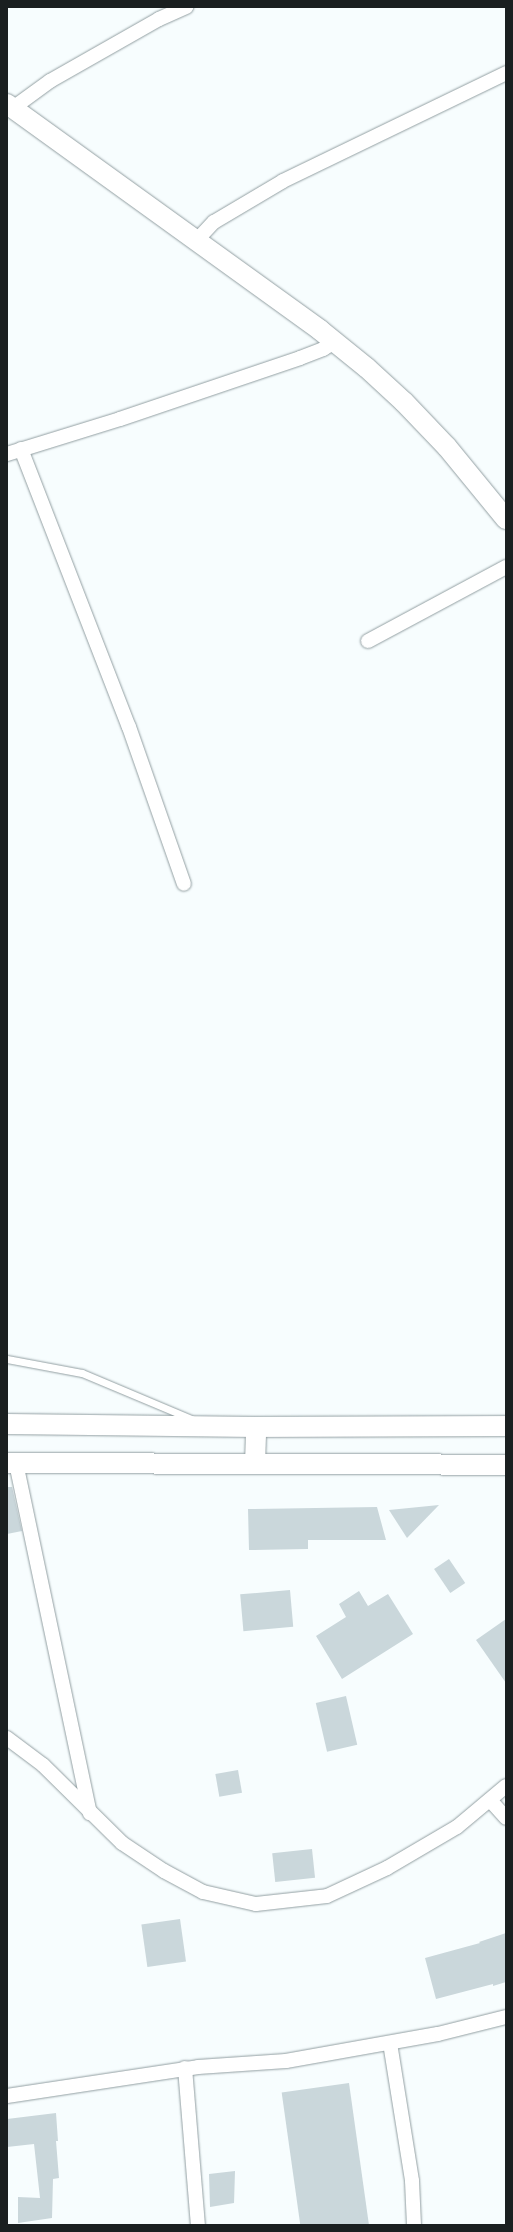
<!DOCTYPE html>
<style>
body{margin:0}
#map{position:relative;width:513px;height:2232px;overflow:hidden;background:#f7fdfe;font-family:Figtree,sans-serif}
div>[style]{position:absolute}
.building>*{inset:0;background:#cad7db;transform-origin:0 0}
.roads{filter:drop-shadow(0 0 1px #929fa2) drop-shadow(0 0 1px #929fa2)}
.lane>*{height:7px;margin:-3.5px;padding:0 3.5px;transform-origin:3.5px;border-radius:3.5px;background:#fff}
.street>*{height:14px;margin:-7px;padding:0 7px;transform-origin:7px;border-radius:7px;background:#fff}
.secondary>*{height:20px;margin:-10px;padding:0 10px;transform-origin:10px;border-radius:10px;background:#fff}
span{translate:-50% -50%;white-space:nowrap;text-align:center;line-height:1.15;-webkit-text-stroke:4px #fff;paint-order:stroke}
.frame{position:absolute;inset:0;border:8px solid #1a1f20;pointer-events:none}
</style>
<div id="map">
<div class="building">
<div style="clip-path:polygon(7px 1487px,12px 1487px,22px 1531px,7px 1534px)"></div>
<div style="clip-path:polygon(439px 1505px,407px 1538px,389px 1510px)"></div>
<div style="clip-path:polygon(377px 1507px,386px 1540px,308px 1540px,308px 1549px,249px 1550px,248px 1509px)"></div>
<div style="left:449px;top:1559px;width:29px;height:18px;rotate:56deg"></div>
<div style="left:290px;top:1590px;width:37px;height:50px;rotate:85deg"></div>
<div style="clip-path:polygon(359px 1591px,368px 1606px,388px 1594px,413px 1634px,342px 1679px,316px 1636px,346px 1617px,339px 1604px)"></div>
<div style="clip-path:polygon(506px 1619px,506px 1683px,476px 1640px)"></div>
<div style="left:346px;top:1696px;width:50px;height:31px;rotate:77deg"></div>
<div style="left:238px;top:1770px;width:23px;height:23px;rotate:80deg"></div>
<div style="left:312px;top:1849px;width:29px;height:40px;rotate:84deg"></div>
<div style="left:180px;top:1919px;width:43px;height:39px;rotate:82deg"></div>
<div style="clip-path:polygon(506px 1933px,506px 1982px,493px 1986px,493px 1984px,436px 1999px,425px 1958px,480px 1943px,479px 1942px)"></div>
<div style="left:349px;top:2083px;width:143px;height:68px;rotate:82deg"></div>
<div style="clip-path:polygon(56px 2113px,58px 2141px,56px 2141px,59px 2178px,53px 2179px,52px 2218px,18px 2223px,18px 2197px,40px 2198px,34px 2144px,7px 2147px,7px 2119px)"></div>
<div style="clip-path:polygon(235px 2171px,234px 2203px,210px 2207px,209px 2174px)"></div>
</div>
<div class="roads">
<div class="lane">
<div style="left:7px;top:1359px;width:76px;rotate:10.6deg"></div>
<div style="left:82px;top:1373px;width:121px;rotate:22.8deg"></div>
</div>
<div class="street">
<div style="left:13px;top:108px;width:46px;rotate:-36.1deg"></div>
<div style="left:50px;top:81px;width:125px;rotate:-29.6deg"></div>
<div style="left:159px;top:19px;width:30px;rotate:-24deg"></div>
<div style="left:196px;top:241px;width:26px;rotate:-47deg"></div>
<div style="left:214px;top:222px;width:80px;rotate:-30.7deg"></div>
<div style="left:283px;top:181px;width:248px;rotate:-25.8deg"></div>
<div style="left:21px;top:449px;width:298px;rotate:68.8deg"></div>
<div style="left:129px;top:727px;width:166px;rotate:70.7deg"></div>
<div style="left:7px;top:454px;width:118px;rotate:-17.2deg"></div>
<div style="left:120px;top:419px;width:190px;rotate:-18.7deg"></div>
<div style="left:300px;top:358px;width:25px;rotate:-21deg"></div>
<div style="left:323px;top:349px;width:14px;rotate:-30deg"></div>
<div style="left:368px;top:641px;width:157px;rotate:-28.2deg"></div>
<div style="left:16px;top:1463px;width:358px;rotate:78.1deg"></div>
<div style="left:7px;top:1738px;width:45px;rotate:36.9deg"></div>
<div style="left:43px;top:1765px;width:111px;rotate:44.6deg"></div>
<div style="left:122px;top:1843px;width:50px;rotate:33.7deg"></div>
<div style="left:164px;top:1871px;width:44px;rotate:28.3deg"></div>
<div style="left:203px;top:1892px;width:54px;rotate:12.8deg"></div>
<div style="left:256px;top:1904px;width:71px;rotate:-6.4deg"></div>
<div style="left:327px;top:1896px;width:66px;rotate:-25deg"></div>
<div style="left:387px;top:1868px;width:81px;rotate:-30.4deg"></div>
<div style="left:457px;top:1827px;width:64px;rotate:-39.9deg"></div>
<div style="left:490px;top:1800px;width:24px;rotate:48deg"></div>
<div style="left:390px;top:2043px;width:140px;rotate:80.9deg"></div>
<div style="left:412px;top:2181px;width:44px;rotate:87.4deg"></div>
<div style="left:185px;top:2068px;width:158px;rotate:85.3deg"></div>
<div style="left:7px;top:2096px;width:193px;rotate:-8.6deg"></div>
<div style="left:198px;top:2067px;width:88px;rotate:-3.9deg"></div>
<div style="left:286px;top:2061px;width:154px;rotate:-10.1deg"></div>
<div style="left:438px;top:2034px;width:70px;rotate:-14deg"></div>
</div>
<div class="secondary">
<div style="left:7px;top:104px;width:386px;rotate:35.8deg"></div>
<div style="left:320px;top:330px;width:60px;rotate:39deg"></div>
<div style="left:367px;top:368px;width:50px;rotate:42.6deg"></div>
<div style="left:404px;top:402px;width:62px;rotate:46.3deg"></div>
<div style="left:447px;top:447px;width:93px;rotate:50.7deg"></div>
<div style="left:7px;top:1424px;width:249px;rotate:0.7deg"></div>
<div style="left:256px;top:1427px;width:250px;rotate:-0.2deg"></div>
<div style="left:7px;top:1463px;width:499px;rotate:0.2deg"></div>
<div style="left:255px;top:1463px;width:36px;rotate:-88deg"></div>
</div>
</div>
<div class="frame"></div>
</div>
